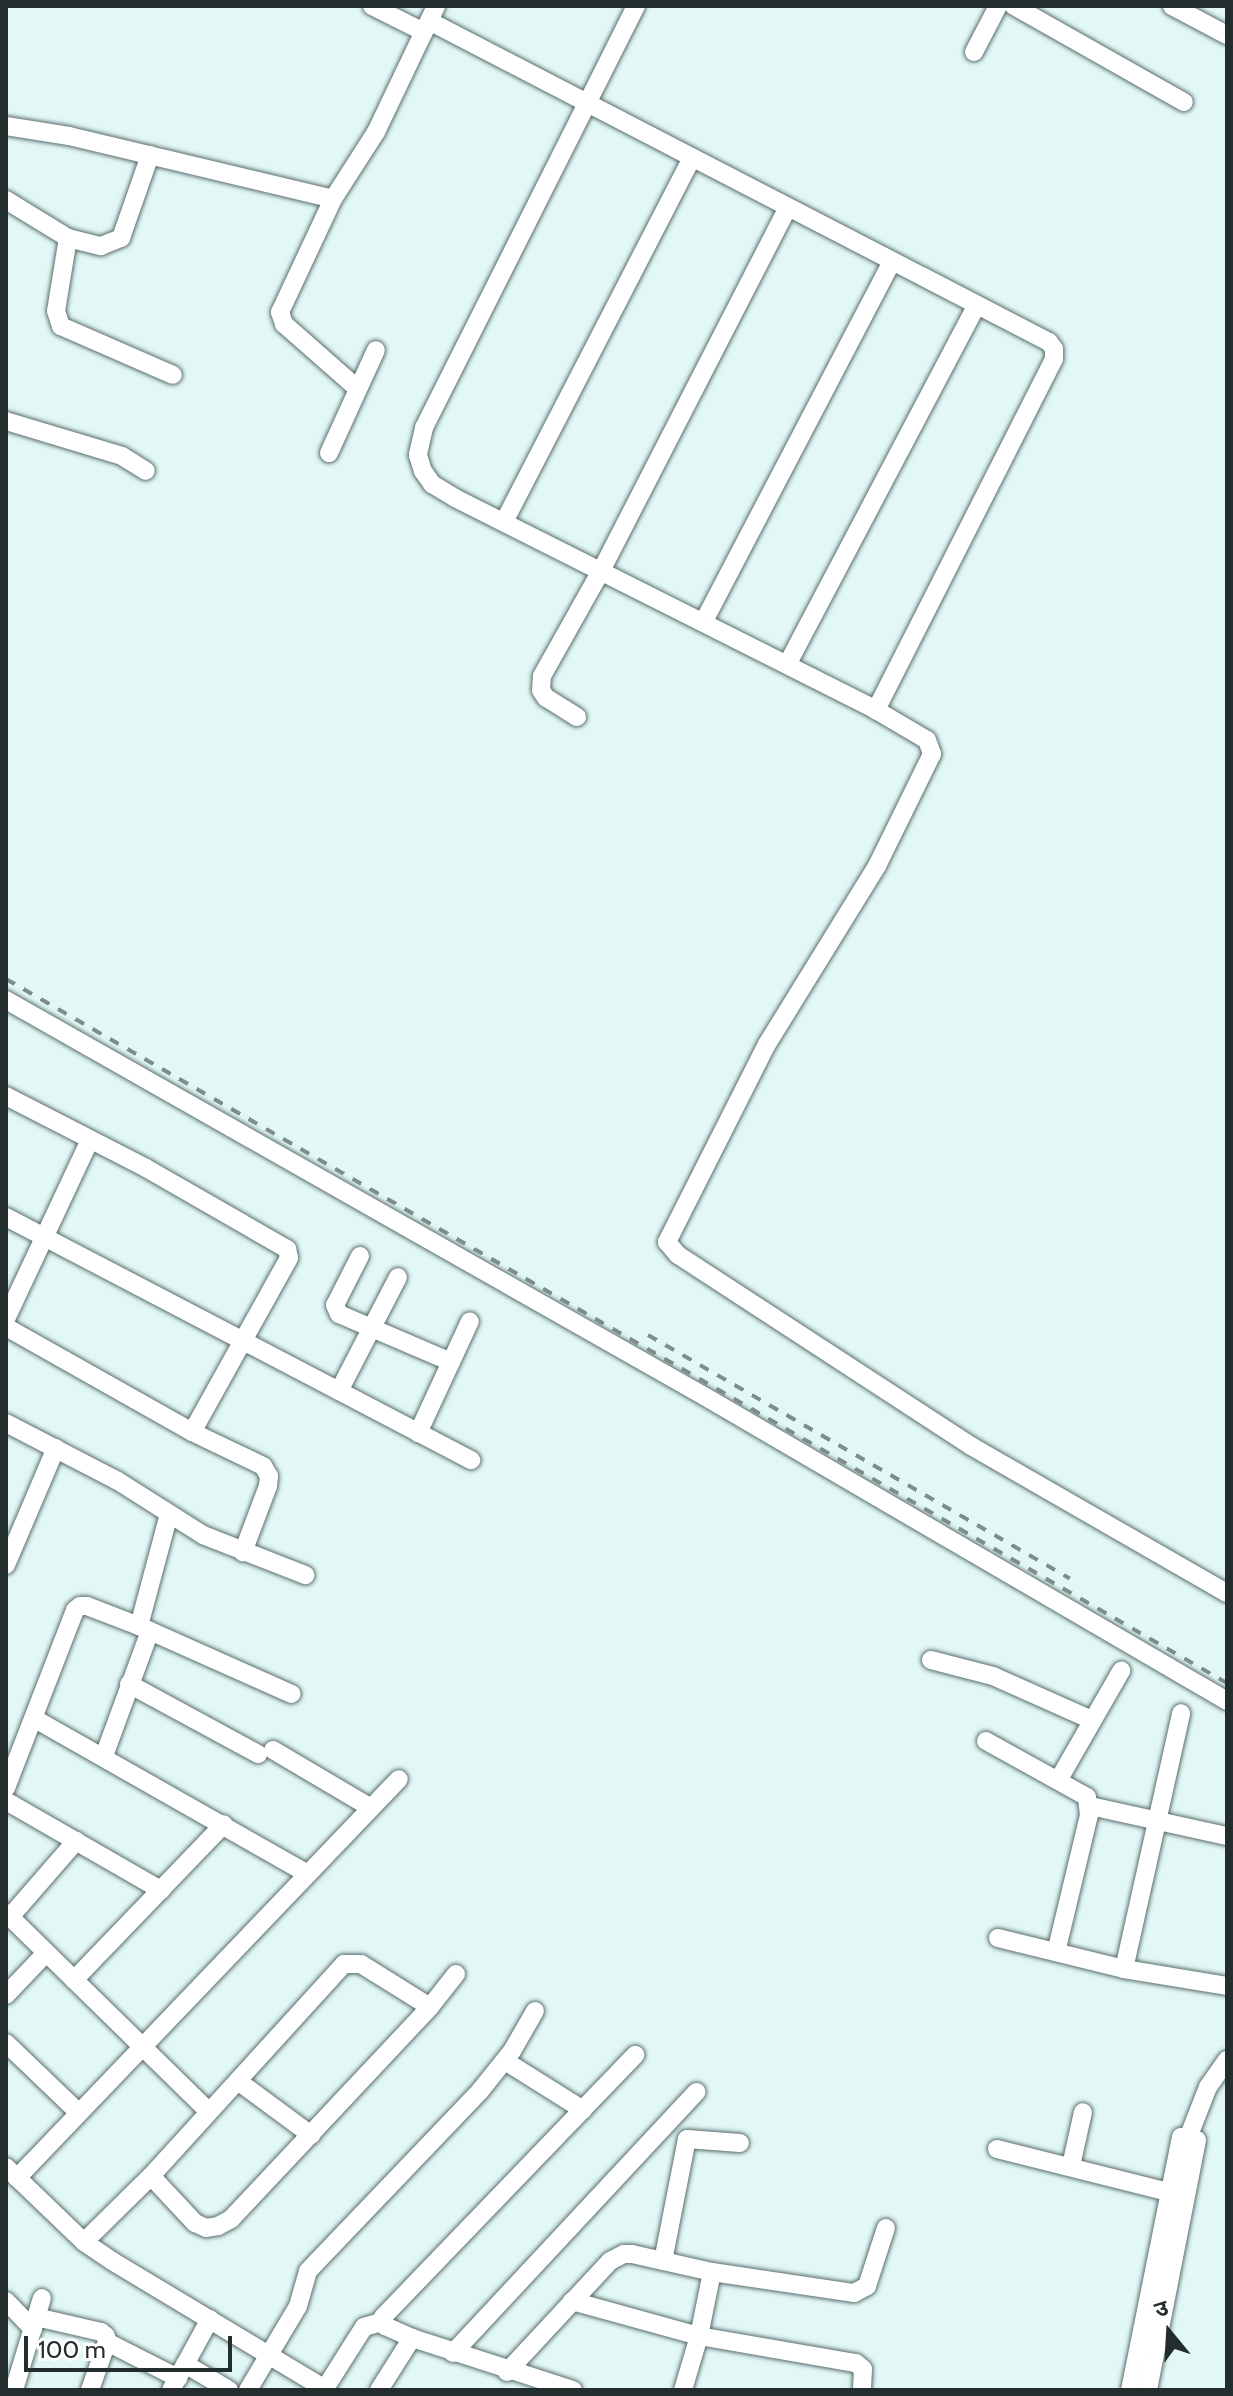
<!DOCTYPE html>
<meta charset="utf-8">
<style>
body{margin:0}
#map{position:relative;width:1233px;height:2396px;overflow:hidden;background:#e2f8f7;font-family:Cabin,"Noto Sans Devanagari",sans-serif}
div>[style]{position:absolute}
.roads{filter:drop-shadow(0 0 2px #5a6d6d) drop-shadow(0 0 2px #5a6d6d)}
.minor>*{height:18px;margin:-9px;padding:0 9px;transform-origin:9px;border-radius:9px;background:#fff}
.rail>*{height:4px;margin-top:-2px;transform-origin:0;background:repeating-linear-gradient(90deg,#7e8d8c 0 10px,transparent 0 20px)}
span{translate:-50% -50%;white-space:nowrap;text-align:center;line-height:1.15;-webkit-text-stroke:6px #fff;paint-order:stroke}
.frame{position:absolute;inset:0;border:8px solid #242d2d;pointer-events:none}
.north{position:absolute;left:1129px;top:2292px;width:80px;height:80px;-webkit-text-stroke:6px #fff;paint-order:stroke;rotate:342deg;font-size:22px;font-weight:700;line-height:32px;text-align:center;color:#242d2d}
.north::after{content:'';display:block;margin:auto;width:28px;height:36px;background:#242d2d;clip-path:polygon(50% 0,100% 100%,50% 72%,0 100%)}
.scale{position:absolute;left:24px;top:2336px;width:208px;height:36px;box-sizing:border-box;border:4px solid #242d2d;border-top:0;padding-left:10px;font-size:24px;line-height:28px;white-space:nowrap;color:#242d2d;-webkit-text-stroke:6px #fff;paint-order:stroke}
</style>
<div id="map">
<div class="roads">
<div class="minor">
<div style="left:372px;top:6px;width:58px;rotate:26.6deg"></div>
<div style="left:636px;top:6px;width:472px;rotate:116.7deg"></div>
<div style="left:424px;top:428px;width:28px;rotate:103deg"></div>
<div style="left:418px;top:455px;width:17px;rotate:73deg"></div>
<div style="left:423px;top:471px;width:16px;rotate:55deg"></div>
<div style="left:432px;top:484px;width:27px;rotate:31deg"></div>
<div style="left:455px;top:498px;width:471px;rotate:26.7deg"></div>
<div style="left:876px;top:710px;width:59px;rotate:30.5deg"></div>
<div style="left:927px;top:740px;width:15px;rotate:70deg"></div>
<div style="left:932px;top:754px;width:125px;rotate:116.2deg"></div>
<div style="left:877px;top:866px;width:209px;rotate:121.7deg"></div>
<div style="left:767px;top:1044px;width:222px;rotate:116.8deg"></div>
<div style="left:667px;top:1242px;width:17px;rotate:50deg"></div>
<div style="left:678px;top:1255px;width:350px;rotate:33.1deg"></div>
<div style="left:971px;top:1446px;width:295px;rotate:29.9deg"></div>
<div style="left:1014px;top:6px;width:195px;rotate:29.5deg"></div>
<div style="left:1172px;top:6px;width:62px;rotate:27.8deg"></div>
<div style="left:429px;top:21px;width:698px;rotate:27.37deg"></div>
<div style="left:1049px;top:342px;width:9px;rotate:54deg"></div>
<div style="left:1054px;top:349px;width:10px;rotate:90deg"></div>
<div style="left:1054px;top:359px;width:394px;rotate:116.9deg"></div>
<div style="left:974px;top:52px;width:52px;rotate:-62.4deg"></div>
<div style="left:6px;top:126px;width:64px;rotate:9deg"></div>
<div style="left:69px;top:136px;width:271px;rotate:13.4deg"></div>
<div style="left:333px;top:199px;width:80px;rotate:-57.3deg"></div>
<div style="left:376px;top:132px;width:140px;rotate:-64.5deg"></div>
<div style="left:333px;top:199px;width:125px;rotate:115.1deg"></div>
<div style="left:280px;top:312px;width:13px;rotate:72deg"></div>
<div style="left:284px;top:324px;width:98px;rotate:41.3deg"></div>
<div style="left:6px;top:200px;width:73px;rotate:31.5deg"></div>
<div style="left:68px;top:238px;width:74px;rotate:99.3deg"></div>
<div style="left:56px;top:311px;width:16px;rotate:72deg"></div>
<div style="left:61px;top:326px;width:122px;rotate:23.6deg"></div>
<div style="left:68px;top:238px;width:34px;rotate:14deg"></div>
<div style="left:101px;top:246px;width:22px;rotate:-22deg"></div>
<div style="left:121px;top:238px;width:88px;rotate:-70.7deg"></div>
<div style="left:6px;top:421px;width:121px;rotate:16.8deg"></div>
<div style="left:122px;top:456px;width:28px;rotate:32deg"></div>
<div style="left:329px;top:453px;width:113px;rotate:-65.5deg"></div>
<div style="left:504px;top:522px;width:410px;rotate:-62.7deg"></div>
<div style="left:704px;top:621px;width:405px;rotate:-62.4deg"></div>
<div style="left:788px;top:663px;width:405px;rotate:-62.2deg"></div>
<div style="left:577px;top:717px;width:36px;rotate:-148deg"></div>
<div style="left:546px;top:698px;width:9px;rotate:-122deg"></div>
<div style="left:541px;top:690px;width:14px;rotate:-86deg"></div>
<div style="left:542px;top:676px;width:123px;rotate:-60.7deg"></div>
<div style="left:602px;top:569px;width:405px;rotate:-62.8deg"></div>
<div style="left:6px;top:1000px;width:803px;rotate:29.57deg"></div>
<div style="left:704px;top:1396px;width:605px;rotate:30.25deg"></div>
<div style="left:6px;top:1096px;width:157px;rotate:27.2deg"></div>
<div style="left:146px;top:1168px;width:163px;rotate:29.9deg"></div>
<div style="left:287px;top:1249px;width:9px;rotate:77deg"></div>
<div style="left:289px;top:1258px;width:199px;rotate:119.1deg"></div>
<div style="left:6px;top:1217px;width:525px;rotate:27.59deg"></div>
<div style="left:360px;top:1256px;width:55px;rotate:117deg"></div>
<div style="left:335px;top:1305px;width:10px;rotate:66deg"></div>
<div style="left:339px;top:1314px;width:122px;rotate:23.2deg"></div>
<div style="left:6px;top:1319px;width:198px;rotate:-64.9deg"></div>
<div style="left:6px;top:1327px;width:214px;rotate:29.4deg"></div>
<div style="left:192px;top:1432px;width:79px;rotate:25.6deg"></div>
<div style="left:263px;top:1466px;width:12px;rotate:59deg"></div>
<div style="left:269px;top:1476px;width:10px;rotate:96deg"></div>
<div style="left:268px;top:1486px;width:71px;rotate:110.7deg"></div>
<div style="left:339px;top:1391px;width:128px;rotate:-62.6deg"></div>
<div style="left:6px;top:1423px;width:126px;rotate:27.4deg"></div>
<div style="left:118px;top:1481px;width:101px;rotate:32.4deg"></div>
<div style="left:203px;top:1535px;width:110px;rotate:21.4deg"></div>
<div style="left:418px;top:1433px;width:123px;rotate:-65.1deg"></div>
<div style="left:6px;top:1565px;width:127px;rotate:-66.9deg"></div>
<div style="left:139px;top:1626px;width:116px;rotate:-75deg"></div>
<div style="left:931px;top:1660px;width:64px;rotate:14.5deg"></div>
<div style="left:993px;top:1676px;width:108px;rotate:24deg"></div>
<div style="left:129px;top:1684px;width:147px;rotate:28.5deg"></div>
<div style="left:35px;top:1719px;width:314px;rotate:29.6deg"></div>
<div style="left:986px;top:1741px;width:115px;rotate:29deg"></div>
<div style="left:1087px;top:1797px;width:18px;rotate:84deg"></div>
<div style="left:1089px;top:1815px;width:141px;rotate:103.5deg"></div>
<div style="left:273px;top:1750px;width:114px;rotate:30.6deg"></div>
<div style="left:104px;top:1756px;width:133px;rotate:-69.8deg"></div>
<div style="left:1059px;top:1779px;width:125px;rotate:-60.1deg"></div>
<div style="left:6px;top:1788px;width:191px;rotate:-68.8deg"></div>
<div style="left:75px;top:1610px;width:6px;rotate:-39deg"></div>
<div style="left:80px;top:1606px;width:7px"></div>
<div style="left:87px;top:1606px;width:56px;rotate:21deg"></div>
<div style="left:139px;top:1626px;width:167px;rotate:24deg"></div>
<div style="left:6px;top:1801px;width:179px;rotate:29.9deg"></div>
<div style="left:1090px;top:1806px;width:140px;rotate:12.4deg"></div>
<div style="left:6px;top:1913px;width:284px;rotate:44.4deg"></div>
<div style="left:10px;top:1917px;width:101px;rotate:-49deg"></div>
<div style="left:998px;top:1938px;width:130px;rotate:13.8deg"></div>
<div style="left:1124px;top:1969px;width:104px;rotate:9.4deg"></div>
<div style="left:1124px;top:1969px;width:262px;rotate:-77.4deg"></div>
<div style="left:74px;top:1980px;width:216px;rotate:-46.1deg"></div>
<div style="left:6px;top:1995px;width:58px;rotate:-46.4deg"></div>
<div style="left:6px;top:2043px;width:100px;rotate:43.8deg"></div>
<div style="left:505px;top:2061px;width:92px;rotate:32.1deg"></div>
<div style="left:238px;top:2081px;width:91px;rotate:36.5deg"></div>
<div style="left:1188px;top:2138px;width:55px;rotate:-68.6deg"></div>
<div style="left:1208px;top:2087px;width:33px;rotate:-55deg"></div>
<div style="left:997px;top:2149px;width:189px;rotate:14.1deg"></div>
<div style="left:1071px;top:2166px;width:55px;rotate:-77.5deg"></div>
<div style="left:6px;top:2167px;width:108px;rotate:43.9deg"></div>
<div style="left:84px;top:2242px;width:34px;rotate:34deg"></div>
<div style="left:112px;top:2261px;width:251px;rotate:31deg"></div>
<div style="left:151px;top:2176px;width:64px;rotate:46.9deg"></div>
<div style="left:195px;top:2223px;width:12px;rotate:24deg"></div>
<div style="left:206px;top:2228px;width:12px;rotate:-9deg"></div>
<div style="left:218px;top:2226px;width:15px;rotate:-28deg"></div>
<div style="left:231px;top:2219px;width:291px;rotate:-46.8deg"></div>
<div style="left:430px;top:2007px;width:42px;rotate:-51.8deg"></div>
<div style="left:17px;top:2178px;width:552px;rotate:-46.25deg"></div>
<div style="left:84px;top:2242px;width:94px;rotate:-44.6deg"></div>
<div style="left:151px;top:2176px;width:287px;rotate:-47.7deg"></div>
<div style="left:344px;top:1964px;width:17px"></div>
<div style="left:361px;top:1964px;width:81px;rotate:31.9deg"></div>
<div style="left:663px;top:2261px;width:124px;rotate:-78.9deg"></div>
<div style="left:687px;top:2139px;width:53px;rotate:4.3deg"></div>
<div style="left:712px;top:2272px;width:144px;rotate:8.4deg"></div>
<div style="left:854px;top:2293px;width:15px;rotate:-28deg"></div>
<div style="left:867px;top:2286px;width:61px;rotate:-71.9deg"></div>
<div style="left:6px;top:2301px;width:39px;rotate:46deg"></div>
<div style="left:572px;top:2301px;width:132px;rotate:15.4deg"></div>
<div style="left:699px;top:2336px;width:159px;rotate:9.8deg"></div>
<div style="left:856px;top:2363px;width:9px;rotate:41deg"></div>
<div style="left:863px;top:2369px;width:21px;rotate:93deg"></div>
<div style="left:36px;top:2317px;width:67px;rotate:13deg"></div>
<div style="left:101px;top:2332px;width:6px;rotate:39deg"></div>
<div style="left:106px;top:2336px;width:6px;rotate:81deg"></div>
<div style="left:107px;top:2342px;width:51px;rotate:109.5deg"></div>
<div style="left:107px;top:2342px;width:80px;rotate:26.9deg"></div>
<div style="left:453px;top:2353px;width:357px;rotate:-47deg"></div>
<div style="left:185px;top:2364px;width:51px;rotate:30.6deg"></div>
<div style="left:507px;top:2372px;width:151px;rotate:-47.1deg"></div>
<div style="left:610px;top:2261px;width:16px;rotate:-27deg"></div>
<div style="left:624px;top:2254px;width:8px"></div>
<div style="left:632px;top:2254px;width:82px;rotate:12.7deg"></div>
<div style="left:712px;top:2272px;width:65px;rotate:101.5deg"></div>
<div style="left:699px;top:2336px;width:56px;rotate:106.5deg"></div>
<div style="left:14px;top:2390px;width:96px;rotate:-73.1deg"></div>
<div style="left:171px;top:2390px;width:81px;rotate:-61.2deg"></div>
<div style="left:248px;top:2390px;width:98px;rotate:-59.2deg"></div>
<div style="left:298px;top:2306px;width:36px;rotate:-74deg"></div>
<div style="left:308px;top:2271px;width:249px;rotate:-46.3deg"></div>
<div style="left:480px;top:2091px;width:51px;rotate:-51.3deg"></div>
<div style="left:512px;top:2051px;width:46px;rotate:-60.1deg"></div>
<div style="left:324px;top:2390px;width:75px;rotate:-57.6deg"></div>
<div style="left:364px;top:2327px;width:19px;rotate:-16deg"></div>
<div style="left:379px;top:2390px;width:62px;rotate:-57.6deg"></div>
<div style="left:573px;top:2390px;width:169px;rotate:-162.1deg"></div>
<div style="left:412px;top:2338px;width:30px;rotate:-156deg"></div>
<div style="left:385px;top:2326px;width:9px;rotate:-103deg"></div>
<div style="left:383px;top:2317px;width:364px;rotate:-46.1deg"></div>
<div style="left:1130px;top:2390px;width:258px;rotate:-78.6deg"></div>
<div style="left:1181px;top:2137px;width:16px;rotate:11deg"></div>
<div style="left:1197px;top:2140px;width:255px;rotate:101.1deg"></div>
</div>
</div>
<div class="rail">
<div style="left:6px;top:979px;width:1409px;rotate:29.97deg"></div>
<div style="left:648px;top:1335px;width:487px;rotate:30deg"></div>
</div>
<div class="frame"></div>
<div class="north">उ</div>
<div class="scale">100 m</div>
</div>
